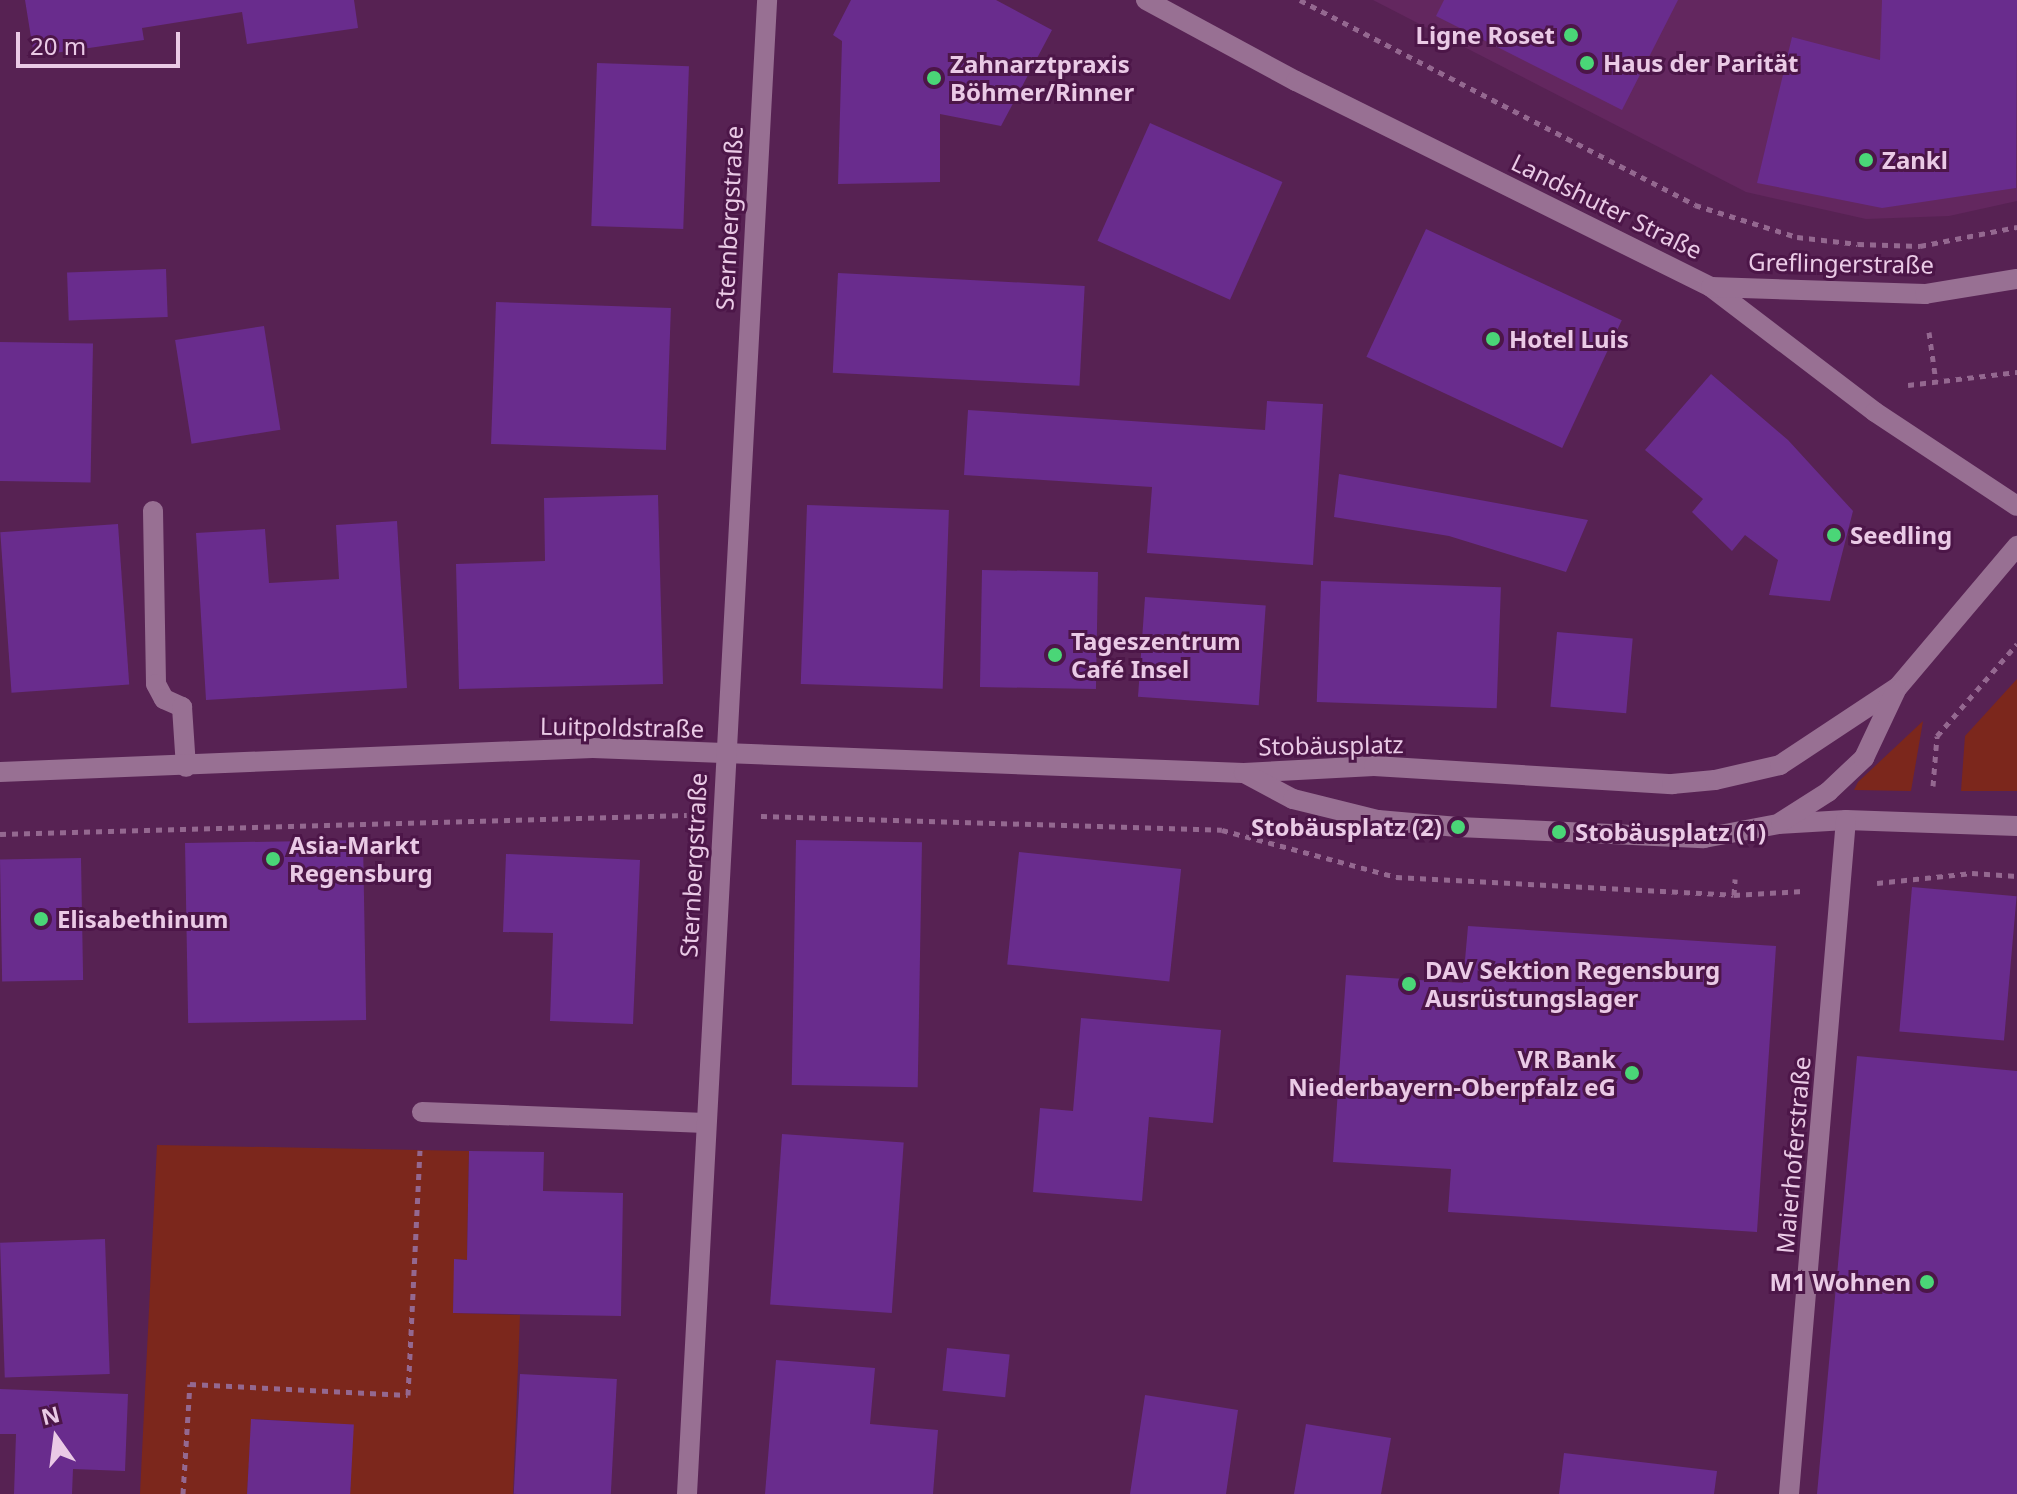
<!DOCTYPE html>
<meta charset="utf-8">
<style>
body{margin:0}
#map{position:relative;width:2017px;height:1494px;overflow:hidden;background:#572253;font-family:"Noto Sans",sans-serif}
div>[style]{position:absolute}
.built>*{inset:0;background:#63275f}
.green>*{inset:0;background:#7c271c}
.building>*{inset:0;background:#692c8d;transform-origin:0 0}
.path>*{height:5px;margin-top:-2.5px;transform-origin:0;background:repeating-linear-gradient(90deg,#946890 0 6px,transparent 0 12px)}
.minor>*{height:20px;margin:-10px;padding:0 10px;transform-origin:10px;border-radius:10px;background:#987093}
.dots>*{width:22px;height:22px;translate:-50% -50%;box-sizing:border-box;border:4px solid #4c1648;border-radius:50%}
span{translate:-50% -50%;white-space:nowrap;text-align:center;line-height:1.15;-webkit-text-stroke:6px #4c1648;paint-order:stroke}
.poi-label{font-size:24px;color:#eacae6;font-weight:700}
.right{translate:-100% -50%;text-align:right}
.left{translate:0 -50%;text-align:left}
.street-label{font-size:24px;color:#eacae6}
.north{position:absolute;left:16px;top:1398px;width:80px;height:80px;-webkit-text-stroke:6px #4c1648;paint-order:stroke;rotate:346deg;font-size:22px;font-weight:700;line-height:32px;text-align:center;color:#eacae6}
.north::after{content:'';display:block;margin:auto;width:28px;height:36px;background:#eacae6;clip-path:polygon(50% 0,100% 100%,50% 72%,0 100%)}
.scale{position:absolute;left:16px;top:32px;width:164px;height:36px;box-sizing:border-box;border:4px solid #eacae6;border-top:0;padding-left:10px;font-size:24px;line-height:28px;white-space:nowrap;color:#eacae6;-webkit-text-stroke:6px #4c1648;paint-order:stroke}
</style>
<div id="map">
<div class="built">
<div style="clip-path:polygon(1373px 0,2017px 0,2017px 201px,1949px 216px,1866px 219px,1746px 192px)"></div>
</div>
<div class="green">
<div style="clip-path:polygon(2017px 679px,2017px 791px,1961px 791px,1965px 736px)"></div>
<div style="clip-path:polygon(1923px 721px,1911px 791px,1854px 790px,1858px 782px)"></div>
<div style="clip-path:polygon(157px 1145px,469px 1151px,467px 1260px,455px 1259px,453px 1313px,520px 1315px,513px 1494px,350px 1494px,353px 1425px,252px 1419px,247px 1494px,140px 1494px)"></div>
</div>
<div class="building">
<div style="clip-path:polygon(25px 0,354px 0,358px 28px,247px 44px,242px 12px,142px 28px,144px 40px,34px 56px)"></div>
<div style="clip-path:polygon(851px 0,996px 0,1052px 30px,1001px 126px,940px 114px,940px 182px,838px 184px,842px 41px,833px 35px)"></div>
<div style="clip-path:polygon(1444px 0,1678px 0,1622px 110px,1436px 16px)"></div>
<div style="clip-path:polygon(1882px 0,2017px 0,2016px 188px,1882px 208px,1757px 183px,1792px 37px,1880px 60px)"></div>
<div style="left:597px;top:63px;width:92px;height:163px;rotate:2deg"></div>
<div style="left:1150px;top:123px;width:145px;height:129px;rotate:24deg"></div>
<div style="left:1426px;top:229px;width:216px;height:141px;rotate:25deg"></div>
<div style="left:166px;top:269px;width:48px;height:99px;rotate:88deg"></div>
<div style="left:838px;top:273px;width:247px;height:100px;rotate:3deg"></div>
<div style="left:496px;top:302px;width:175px;height:142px;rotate:2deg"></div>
<div style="left:264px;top:326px;width:105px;height:90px;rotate:81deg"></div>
<div style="left:0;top:342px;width:93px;height:139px;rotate:1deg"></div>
<div style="clip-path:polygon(1711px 374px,1788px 440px,1853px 511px,1830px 601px,1769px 595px,1778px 560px,1745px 535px,1732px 551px,1692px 512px,1703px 499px,1645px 450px)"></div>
<div style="clip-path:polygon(1267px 401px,1323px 404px,1313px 565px,1147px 553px,1152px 487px,964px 475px,968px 410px,1265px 430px)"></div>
<div style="clip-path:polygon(1339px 474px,1588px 520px,1566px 572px,1449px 536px,1334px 517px)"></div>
<div style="clip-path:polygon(658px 495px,663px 684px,459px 689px,456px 564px,545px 561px,544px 498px)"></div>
<div style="left:807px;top:505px;width:142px;height:179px;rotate:2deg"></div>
<div style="clip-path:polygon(397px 521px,407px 688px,206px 700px,196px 533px,265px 529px,269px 583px,339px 579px,336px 525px)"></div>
<div style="left:118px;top:524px;width:161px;height:118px;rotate:86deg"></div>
<div style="left:982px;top:570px;width:116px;height:117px;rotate:1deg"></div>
<div style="left:1321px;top:581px;width:180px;height:121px;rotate:2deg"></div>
<div style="left:1145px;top:597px;width:121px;height:100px;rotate:4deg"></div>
<div style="left:1557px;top:632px;width:76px;height:75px;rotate:5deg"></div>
<div style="left:363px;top:840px;width:180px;height:178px;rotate:89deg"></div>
<div style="left:796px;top:840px;width:126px;height:245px;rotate:1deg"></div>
<div style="left:1019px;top:852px;width:163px;height:113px;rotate:6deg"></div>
<div style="clip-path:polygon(506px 854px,640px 860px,633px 1024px,550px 1021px,553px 933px,503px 932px)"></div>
<div style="left:81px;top:858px;width:122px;height:81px;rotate:89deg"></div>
<div style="left:1912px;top:887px;width:105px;height:145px;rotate:5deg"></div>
<div style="clip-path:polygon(1468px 926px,1776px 946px,1757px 1232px,1448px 1212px,1451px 1169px,1333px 1162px,1346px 975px,1463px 983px)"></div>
<div style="clip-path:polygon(1081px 1018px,1221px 1030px,1213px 1123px,1149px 1117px,1142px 1201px,1033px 1192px,1040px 1108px,1073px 1111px)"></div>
<div style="clip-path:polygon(1857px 1056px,2017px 1071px,2017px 1494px,1817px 1494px)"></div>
<div style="left:782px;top:1134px;width:122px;height:171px;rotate:4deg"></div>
<div style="clip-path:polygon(469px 1151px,544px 1152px,543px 1191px,623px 1193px,621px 1316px,453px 1313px,454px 1259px,467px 1260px)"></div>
<div style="left:105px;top:1239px;width:135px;height:105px;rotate:88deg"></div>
<div style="left:947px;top:1348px;width:63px;height:43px;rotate:6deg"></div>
<div style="clip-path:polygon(776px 1360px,875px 1368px,870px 1424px,938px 1430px,933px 1494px,765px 1494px)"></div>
<div style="left:520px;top:1374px;width:97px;height:120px;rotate:3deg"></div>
<div style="clip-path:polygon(0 1389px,128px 1394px,125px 1471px,73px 1469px,72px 1494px,14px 1494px,16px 1434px,0 1434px)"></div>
<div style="clip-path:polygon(1145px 1395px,1238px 1410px,1226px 1494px,1130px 1494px)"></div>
<div style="left:251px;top:1419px;width:103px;height:75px;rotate:3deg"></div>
<div style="clip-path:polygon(1306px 1424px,1391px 1438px,1381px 1494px,1294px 1494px)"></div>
<div style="clip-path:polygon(1564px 1453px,1717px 1471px,1714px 1494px,1559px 1494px)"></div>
</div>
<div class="path">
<div style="left:1300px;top:0;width:445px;rotate:27.4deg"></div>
<div style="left:1695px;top:205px;width:107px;rotate:17.4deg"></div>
<div style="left:1797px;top:237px;width:61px;rotate:6.5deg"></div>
<div style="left:1858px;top:244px;width:62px;rotate:1.8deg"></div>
<div style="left:1920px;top:246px;width:99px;rotate:-11.1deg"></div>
<div style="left:1929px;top:332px;width:50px;rotate:82deg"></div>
<div style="left:1908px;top:385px;width:110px;rotate:-6.8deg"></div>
<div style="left:1933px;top:786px;width:50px;rotate:-85.4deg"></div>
<div style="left:1937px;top:736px;width:122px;rotate:-49deg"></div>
<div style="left:761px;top:816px;width:461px;rotate:1.7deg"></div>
<div style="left:1222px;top:830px;width:180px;rotate:15.1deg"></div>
<div style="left:1396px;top:877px;width:338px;rotate:3deg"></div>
<div style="left:1734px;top:895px;width:69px;rotate:-3.3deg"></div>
<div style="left:0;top:834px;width:687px;rotate:-1.58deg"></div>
<div style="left:1877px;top:883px;width:96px;rotate:-6deg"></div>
<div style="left:1972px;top:873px;width:45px;rotate:3.8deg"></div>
<div style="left:1734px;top:895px;width:16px;rotate:-86deg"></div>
<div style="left:183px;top:1494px;width:110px;rotate:-86.4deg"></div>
<div style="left:190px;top:1384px;width:218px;rotate:2.9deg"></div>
<div style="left:408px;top:1395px;width:245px;rotate:-87.2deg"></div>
</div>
<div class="minor">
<div style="left:1146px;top:0;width:170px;rotate:28.4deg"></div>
<div style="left:1296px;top:81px;width:463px;rotate:26.4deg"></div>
<div style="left:1711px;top:287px;width:206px;rotate:37.3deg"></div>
<div style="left:1875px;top:412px;width:170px;rotate:33.5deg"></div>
<div style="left:1711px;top:287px;width:214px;rotate:1.9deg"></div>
<div style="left:1925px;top:294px;width:93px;rotate:-9.3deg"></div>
<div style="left:153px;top:511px;width:173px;rotate:89deg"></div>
<div style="left:156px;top:684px;width:17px;rotate:62deg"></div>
<div style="left:164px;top:699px;width:20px;rotate:24deg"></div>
<div style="left:182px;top:707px;width:60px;rotate:86.2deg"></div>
<div style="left:0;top:772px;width:593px;rotate:-2.32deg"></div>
<div style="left:593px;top:748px;width:651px;rotate:2.2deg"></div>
<div style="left:1244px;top:773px;width:130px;rotate:-3.1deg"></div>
<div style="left:1374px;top:766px;width:299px;rotate:3.5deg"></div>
<div style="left:1672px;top:784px;width:43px;rotate:-5.3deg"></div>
<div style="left:1715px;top:780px;width:67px;rotate:-13deg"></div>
<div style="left:1780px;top:765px;width:141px;rotate:-33.5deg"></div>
<div style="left:1898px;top:687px;width:185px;rotate:-49.8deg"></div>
<div style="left:1244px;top:773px;width:55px;rotate:28deg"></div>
<div style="left:1293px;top:799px;width:88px;rotate:13.9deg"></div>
<div style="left:1378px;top:820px;width:80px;rotate:5deg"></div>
<div style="left:1458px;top:827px;width:246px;rotate:2.6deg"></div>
<div style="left:1704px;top:838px;width:75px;rotate:-10.7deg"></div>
<div style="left:1778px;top:824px;width:68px;rotate:-3.4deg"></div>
<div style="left:1846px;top:820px;width:171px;rotate:2deg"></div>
<div style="left:1781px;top:822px;width:56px;rotate:-32.6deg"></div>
<div style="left:1828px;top:792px;width:50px;rotate:-43.4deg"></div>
<div style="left:1864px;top:758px;width:75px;rotate:-64.8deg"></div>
<div style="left:422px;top:1112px;width:284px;rotate:2.2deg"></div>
<div style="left:687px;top:1494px;width:1496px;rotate:-86.93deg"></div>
<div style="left:1789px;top:1494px;width:676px;rotate:-85.17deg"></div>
</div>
<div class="dots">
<div style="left:1571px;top:35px;background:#4ad677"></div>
<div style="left:1587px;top:63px;background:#4ad677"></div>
<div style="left:934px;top:78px;background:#4ad677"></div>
<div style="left:1866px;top:160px;background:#4ad677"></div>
<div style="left:1493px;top:339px;background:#4ad677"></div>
<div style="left:1834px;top:535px;background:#4ad677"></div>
<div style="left:1055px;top:655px;background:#4ad677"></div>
<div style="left:1458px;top:827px;background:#4ad677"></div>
<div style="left:1559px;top:832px;background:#4ad677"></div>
<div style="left:273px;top:859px;background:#4ad677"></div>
<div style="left:41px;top:919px;background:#4ad677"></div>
<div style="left:1409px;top:984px;background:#4ad677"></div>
<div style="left:1632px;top:1073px;background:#4ad677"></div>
<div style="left:1927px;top:1282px;background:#4ad677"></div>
</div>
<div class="poi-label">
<span class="right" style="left:1555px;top:35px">Ligne Roset</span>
<span class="left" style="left:1603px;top:63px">Haus der Parität</span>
<span class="left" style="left:950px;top:78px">Zahnarztpraxis<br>Böhmer/Rinner</span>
<span class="left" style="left:1882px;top:160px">Zankl</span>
<span class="left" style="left:1509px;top:339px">Hotel Luis</span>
<span class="left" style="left:1850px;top:535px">Seedling</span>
<span class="left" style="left:1071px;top:655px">Tageszentrum<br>Café Insel</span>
<span class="right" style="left:1442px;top:827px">Stobäusplatz (2)</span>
<span class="left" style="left:1575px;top:832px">Stobäusplatz (1)</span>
<span class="left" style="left:289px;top:859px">Asia-Markt<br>Regensburg</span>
<span class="left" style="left:57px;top:919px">Elisabethinum</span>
<span class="left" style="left:1425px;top:984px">DAV Sektion Regensburg<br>Ausrüstungslager</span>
<span class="right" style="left:1616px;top:1073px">VR Bank<br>Niederbayern-Oberpfalz eG</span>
<span class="right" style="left:1911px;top:1282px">M1 Wohnen</span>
</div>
<div class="street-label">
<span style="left:1607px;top:206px;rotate:26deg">Landshuter Straße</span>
<span style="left:729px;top:218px;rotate:-87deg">Sternbergstraße</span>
<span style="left:1841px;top:263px;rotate:1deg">Greflingerstraße</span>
<span style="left:622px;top:727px;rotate:1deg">Luitpoldstraße</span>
<span style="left:1331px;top:745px;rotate:-1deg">Stobäusplatz</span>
<span style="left:693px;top:865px;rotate:-87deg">Sternbergstraße</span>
<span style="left:1793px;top:1155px;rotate:-85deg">Maierhoferstraße</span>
</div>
<div class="north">N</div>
<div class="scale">20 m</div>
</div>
